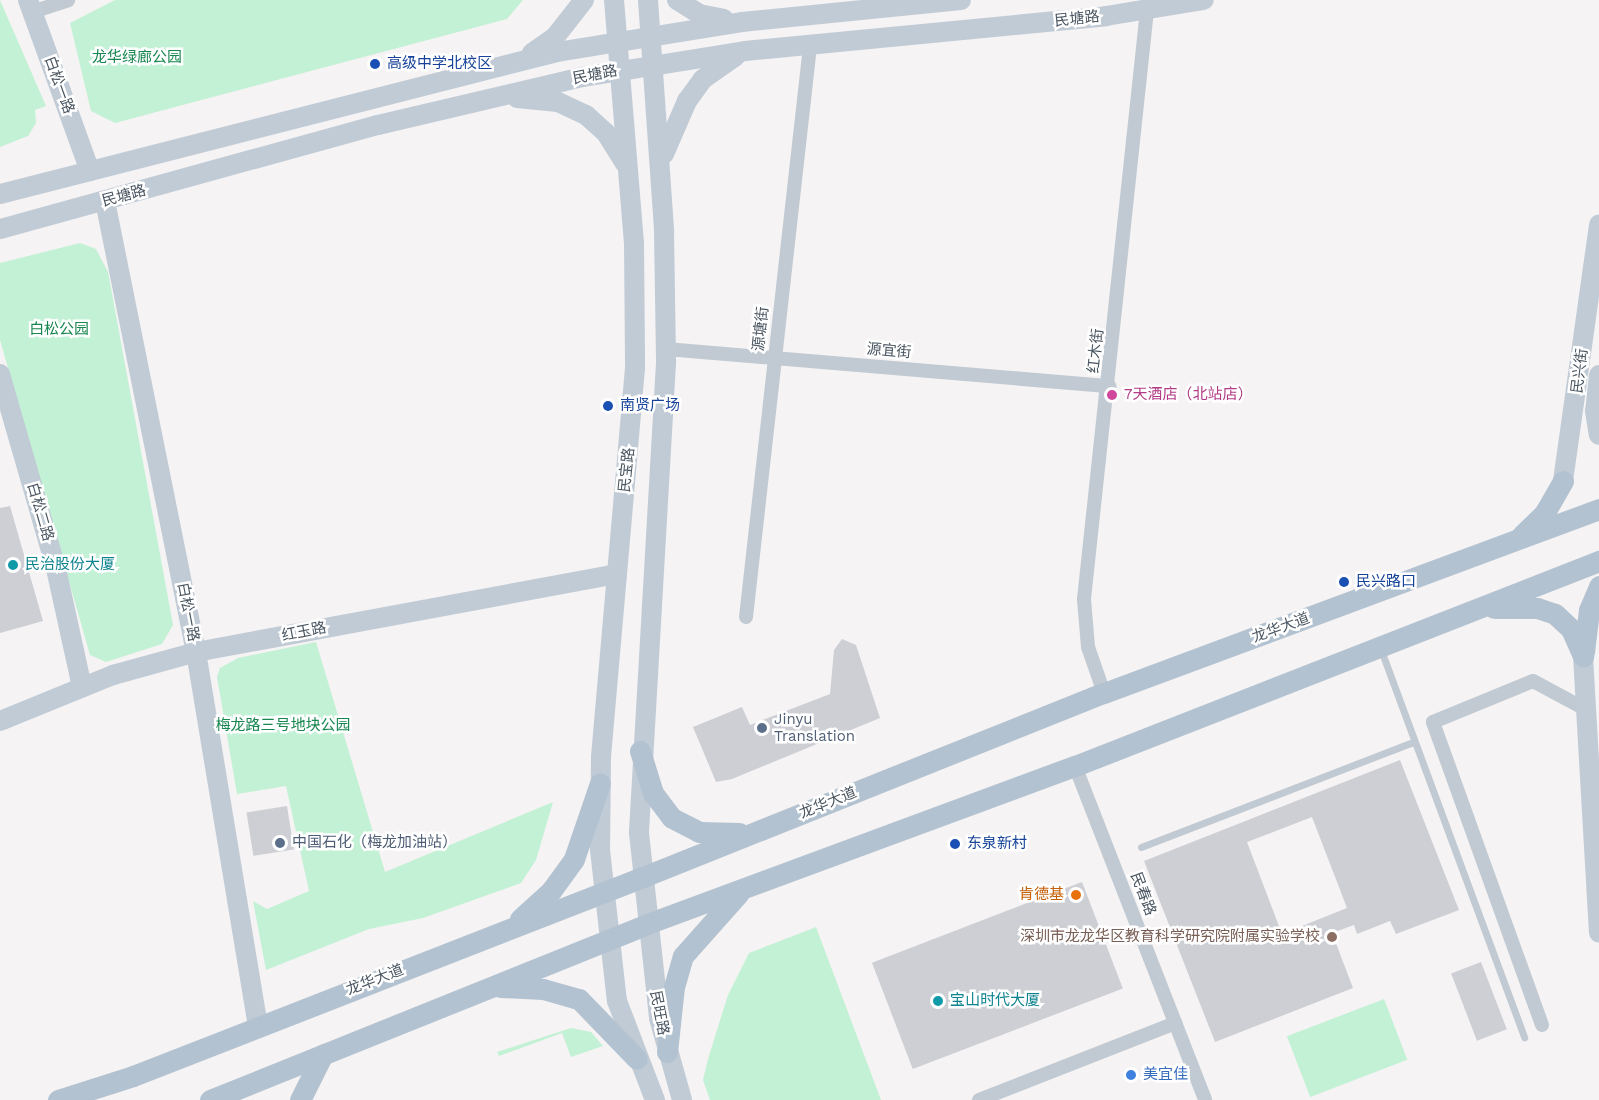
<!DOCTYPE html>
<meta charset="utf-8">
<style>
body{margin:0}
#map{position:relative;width:1599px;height:1100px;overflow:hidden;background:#f5f3f3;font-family:"Work Sans","Noto Sans SC",sans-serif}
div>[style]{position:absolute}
.green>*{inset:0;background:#c3f1d5;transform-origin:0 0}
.building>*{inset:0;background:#cdcfd5;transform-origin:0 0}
.lane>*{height:7px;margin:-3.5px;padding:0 3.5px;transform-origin:3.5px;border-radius:3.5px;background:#c1cad2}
.street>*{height:14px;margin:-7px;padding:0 7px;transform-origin:7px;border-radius:7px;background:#c1cad2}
.secondary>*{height:20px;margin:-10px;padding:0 10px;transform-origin:10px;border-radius:10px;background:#c1cbd6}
.primary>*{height:21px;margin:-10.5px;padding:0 10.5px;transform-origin:10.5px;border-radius:10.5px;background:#b3c2d1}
.dots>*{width:16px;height:16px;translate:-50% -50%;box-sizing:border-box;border:3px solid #fff;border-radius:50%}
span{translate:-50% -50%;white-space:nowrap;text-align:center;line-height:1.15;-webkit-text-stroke:5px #fff;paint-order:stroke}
.street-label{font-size:15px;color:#4a5661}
.park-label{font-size:15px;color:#17864f}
.transit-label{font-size:15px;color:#164399}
.left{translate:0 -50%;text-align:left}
.hotel-label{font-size:15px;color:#b23c85}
.culture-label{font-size:15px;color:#0d838f}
.service-label{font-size:15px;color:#4e5e75}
.food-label{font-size:15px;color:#c56008}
.right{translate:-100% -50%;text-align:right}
.education-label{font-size:15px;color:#785e54}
.shop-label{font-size:15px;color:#366cbe}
</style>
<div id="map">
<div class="green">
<div style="clip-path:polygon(0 0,46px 106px,35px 110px,36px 123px,28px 136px,0 147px)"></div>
<div style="clip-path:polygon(115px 0,523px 0,507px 19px,115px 123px,91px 111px,70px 23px)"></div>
<div style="clip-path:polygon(80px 243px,96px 249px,108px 272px,173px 625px,162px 644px,106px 662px,90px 655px,0 340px,0 263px)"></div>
<div style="clip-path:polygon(316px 642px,385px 872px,553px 802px,536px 860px,521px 883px,423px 918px,369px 929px,266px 970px,253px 901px,267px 909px,309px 891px,286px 786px,237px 794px,217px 677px,220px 668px,238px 658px)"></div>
<div style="clip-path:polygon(816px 927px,881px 1100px,710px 1100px,703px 1080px,708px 1059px,728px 995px,749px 953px)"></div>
<div style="left:1384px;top:999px;width:65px;height:104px;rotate:69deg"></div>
<div style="clip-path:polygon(571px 1028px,591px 1032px,603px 1046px,571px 1057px,562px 1033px,499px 1056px,497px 1052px)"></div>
</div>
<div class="building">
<div style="clip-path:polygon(10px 506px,43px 621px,0 633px,0 508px)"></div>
<div style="clip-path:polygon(842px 639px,856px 645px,880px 718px,732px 779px,716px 782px,693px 727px,742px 707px,750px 725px,830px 694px,834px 650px)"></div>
<div style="clip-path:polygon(evenodd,1400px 760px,1459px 910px,1396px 934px,1390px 921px,1357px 934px,1354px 925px,1332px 933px,1353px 988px,1215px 1042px,1144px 861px,1400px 760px,1312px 817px,1347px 908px,1282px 934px,1247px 842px,1312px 817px)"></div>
<div style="left:287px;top:806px;width:44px;height:41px;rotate:81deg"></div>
<div style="left:1082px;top:882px;width:114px;height:225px;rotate:69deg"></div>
<div style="left:1481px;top:962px;width:72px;height:32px;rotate:69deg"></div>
</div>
<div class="lane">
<div style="left:1381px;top:650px;width:413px;rotate:69.7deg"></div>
<div style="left:1141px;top:847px;width:292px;rotate:-21.1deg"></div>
</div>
<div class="street">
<div style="left:32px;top:12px;width:38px;rotate:-18deg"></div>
<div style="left:666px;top:349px;width:445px;rotate:4.8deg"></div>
<div style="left:746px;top:617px;width:575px;rotate:-83.6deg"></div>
<div style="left:1104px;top:693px;width:49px;rotate:-109.2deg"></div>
<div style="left:1088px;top:647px;width:48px;rotate:-94.8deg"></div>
<div style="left:1084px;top:599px;width:592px;rotate:-83.89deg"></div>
<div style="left:1075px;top:766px;width:358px;rotate:68.7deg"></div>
<div style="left:1542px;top:1025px;width:322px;rotate:-109.8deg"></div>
<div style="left:1433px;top:722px;width:108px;rotate:-22.3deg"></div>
<div style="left:1533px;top:681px;width:61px;rotate:28.2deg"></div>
<div style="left:979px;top:1100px;width:211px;rotate:-21.4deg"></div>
</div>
<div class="secondary">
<div style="left:28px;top:0;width:182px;rotate:70.1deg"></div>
<div style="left:614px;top:0;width:245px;rotate:85.3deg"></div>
<div style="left:634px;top:244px;width:124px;rotate:89.5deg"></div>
<div style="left:635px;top:368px;width:391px;rotate:95deg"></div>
<div style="left:601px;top:758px;width:92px;rotate:90.6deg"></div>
<div style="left:600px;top:850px;width:152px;rotate:83.6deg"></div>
<div style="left:617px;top:1001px;width:106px;rotate:69deg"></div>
<div style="left:648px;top:0;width:232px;rotate:86deg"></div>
<div style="left:664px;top:231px;width:132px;rotate:89.1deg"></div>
<div style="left:666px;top:363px;width:471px;rotate:93.3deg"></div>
<div style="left:639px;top:833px;width:186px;rotate:83.8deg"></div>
<div style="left:659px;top:1018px;width:85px;rotate:74.3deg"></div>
<div style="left:677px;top:0;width:26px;rotate:32deg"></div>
<div style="left:699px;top:14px;width:25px;rotate:11deg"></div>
<div style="left:532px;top:53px;width:28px;rotate:-35deg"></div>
<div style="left:555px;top:37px;width:47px;rotate:-51.9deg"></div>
<div style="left:517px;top:98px;width:41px;rotate:5.6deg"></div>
<div style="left:558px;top:102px;width:31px;rotate:25deg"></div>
<div style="left:586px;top:115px;width:27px;rotate:42deg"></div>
<div style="left:606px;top:133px;width:36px;rotate:58deg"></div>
<div style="left:664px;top:154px;width:58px;rotate:-66.5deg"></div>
<div style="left:687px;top:101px;width:27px;rotate:-54deg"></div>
<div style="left:703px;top:79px;width:40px;rotate:-34.9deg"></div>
<div style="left:0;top:194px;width:575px;rotate:-14.3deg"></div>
<div style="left:557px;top:52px;width:187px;rotate:-9.2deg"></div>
<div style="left:742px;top:22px;width:220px;rotate:-5.7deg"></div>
<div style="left:105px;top:201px;width:460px;rotate:78.6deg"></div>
<div style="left:196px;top:652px;width:379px;rotate:80.6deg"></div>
<div style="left:0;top:229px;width:392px;rotate:-15.4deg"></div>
<div style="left:378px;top:125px;width:211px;rotate:-13.2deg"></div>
<div style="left:583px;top:77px;width:164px;rotate:-9.1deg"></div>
<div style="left:745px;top:51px;width:363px;rotate:-5.5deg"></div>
<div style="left:1106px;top:16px;width:99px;rotate:-9.3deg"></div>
<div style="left:0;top:374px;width:198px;rotate:73.9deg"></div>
<div style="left:55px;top:564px;width:126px;rotate:77.6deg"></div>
<div style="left:1599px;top:375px;width:36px;rotate:96deg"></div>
<div style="left:1595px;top:411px;width:24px;rotate:81deg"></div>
<div style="left:1563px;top:481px;width:259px;rotate:-82deg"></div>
<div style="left:1583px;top:656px;width:277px;rotate:86.7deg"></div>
<div style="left:0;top:721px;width:122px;rotate:-22.2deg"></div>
<div style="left:113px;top:675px;width:86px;rotate:-15.5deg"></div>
<div style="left:196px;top:652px;width:428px;rotate:-10.5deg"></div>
</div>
<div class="primary">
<div style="left:1522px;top:535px;width:30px;rotate:-44deg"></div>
<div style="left:1544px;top:514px;width:38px;rotate:-60deg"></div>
<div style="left:1494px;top:608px;width:43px"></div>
<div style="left:1537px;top:608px;width:19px;rotate:18deg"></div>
<div style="left:1555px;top:614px;width:22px;rotate:43deg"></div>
<div style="left:1571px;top:629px;width:30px;rotate:66deg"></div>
<div style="left:1584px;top:652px;width:42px;rotate:-83.2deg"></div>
<div style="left:1589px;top:610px;width:26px;rotate:-67deg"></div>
<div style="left:640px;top:751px;width:44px;rotate:72.8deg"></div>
<div style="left:653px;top:793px;width:31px;rotate:53deg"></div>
<div style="left:672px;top:818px;width:30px;rotate:27deg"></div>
<div style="left:699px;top:832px;width:40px;rotate:1.4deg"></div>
<div style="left:520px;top:919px;width:42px;rotate:-42.1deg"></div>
<div style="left:551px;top:891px;width:39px;rotate:-54deg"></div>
<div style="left:574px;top:859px;width:80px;rotate:-71.1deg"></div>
<div style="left:500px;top:987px;width:43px;rotate:2.7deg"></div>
<div style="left:543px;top:989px;width:37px;rotate:16deg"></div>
<div style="left:579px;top:999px;width:83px;rotate:46deg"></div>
<div style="left:667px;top:1052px;width:65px;rotate:-83.9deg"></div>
<div style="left:674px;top:987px;width:32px;rotate:-74deg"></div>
<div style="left:683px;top:956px;width:84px;rotate:-48.4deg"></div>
<div style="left:58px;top:1100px;width:79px;rotate:-17.7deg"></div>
<div style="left:133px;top:1076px;width:547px;rotate:-21.32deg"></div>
<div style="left:643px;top:877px;width:496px;rotate:-21.8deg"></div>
<div style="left:1104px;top:693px;width:528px;rotate:-20.39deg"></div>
<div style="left:210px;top:1100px;width:471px;rotate:-21.9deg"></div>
<div style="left:647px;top:924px;width:456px;rotate:-20.3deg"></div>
<div style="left:1075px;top:766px;width:563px;rotate:-21.37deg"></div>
<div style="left:300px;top:1100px;width:51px;rotate:-63.4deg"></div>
</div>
<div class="dots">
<div style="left:375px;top:64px;background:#1a4fb4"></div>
<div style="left:1112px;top:395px;background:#d1479c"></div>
<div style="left:608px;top:406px;background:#1a4fb4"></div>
<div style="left:13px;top:565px;background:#0f9aa8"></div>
<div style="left:1344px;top:582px;background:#1a4fb4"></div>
<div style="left:762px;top:728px;background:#5c6f8a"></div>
<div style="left:280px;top:843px;background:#5c6f8a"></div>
<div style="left:955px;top:844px;background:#1a4fb4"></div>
<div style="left:1076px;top:895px;background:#e8710a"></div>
<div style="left:1332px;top:937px;background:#8d6e63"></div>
<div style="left:938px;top:1001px;background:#0f9aa8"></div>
<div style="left:1131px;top:1075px;background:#3f7fe0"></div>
</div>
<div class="street-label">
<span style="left:1077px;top:19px;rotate:-6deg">民塘路</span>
<span style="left:595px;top:75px;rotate:-11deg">民塘路</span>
<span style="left:59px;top:85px;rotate:70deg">白松一路</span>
<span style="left:124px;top:196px;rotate:-15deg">民塘路</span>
<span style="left:761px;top:329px;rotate:-84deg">源塘街</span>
<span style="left:889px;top:351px;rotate:5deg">源宜街</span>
<span style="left:1096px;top:351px;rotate:-84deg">红木街</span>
<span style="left:1580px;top:371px;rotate:-83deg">民兴街</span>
<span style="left:627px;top:470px;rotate:-84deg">民宝路</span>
<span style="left:40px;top:512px;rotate:74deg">白松二路</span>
<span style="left:188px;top:612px;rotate:79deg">白松一路</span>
<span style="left:1281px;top:628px;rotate:-20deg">龙华大道</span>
<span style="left:304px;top:632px;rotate:-11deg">红玉路</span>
<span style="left:828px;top:803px;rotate:-22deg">龙华大道</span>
<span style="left:1143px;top:894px;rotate:69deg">民春路</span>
<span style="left:375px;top:980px;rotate:-21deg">龙华大道</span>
<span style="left:659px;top:1013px;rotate:79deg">民旺路</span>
</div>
<div class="park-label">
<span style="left:137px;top:58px">龙华绿廊公园</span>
<span style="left:59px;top:330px">白松公园</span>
<span style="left:283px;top:726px">梅龙路三号地块公园</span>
</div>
<div class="transit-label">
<span class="left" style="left:387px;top:64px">高级中学北校区</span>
<span class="left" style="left:620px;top:406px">南贤广场</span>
<span class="left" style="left:1356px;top:582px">民兴路口</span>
<span class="left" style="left:967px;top:844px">东泉新村</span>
</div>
<div class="hotel-label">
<span class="left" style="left:1124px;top:395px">7天酒店（北站店）</span>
</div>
<div class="culture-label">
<span class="left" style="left:25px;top:565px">民治股份大厦</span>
<span class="left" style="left:950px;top:1001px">宝山时代大厦</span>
</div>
<div class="service-label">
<span class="left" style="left:774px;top:728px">Jinyu<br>Translation</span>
<span class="left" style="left:292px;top:843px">中国石化（梅龙加油站）</span>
</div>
<div class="food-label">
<span class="right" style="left:1064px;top:895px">肯德基</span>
</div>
<div class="education-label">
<span class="right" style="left:1320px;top:937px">深圳市龙龙华区教育科学研究院附属实验学校</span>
</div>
<div class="shop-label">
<span class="left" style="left:1143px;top:1075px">美宜佳</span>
</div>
</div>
